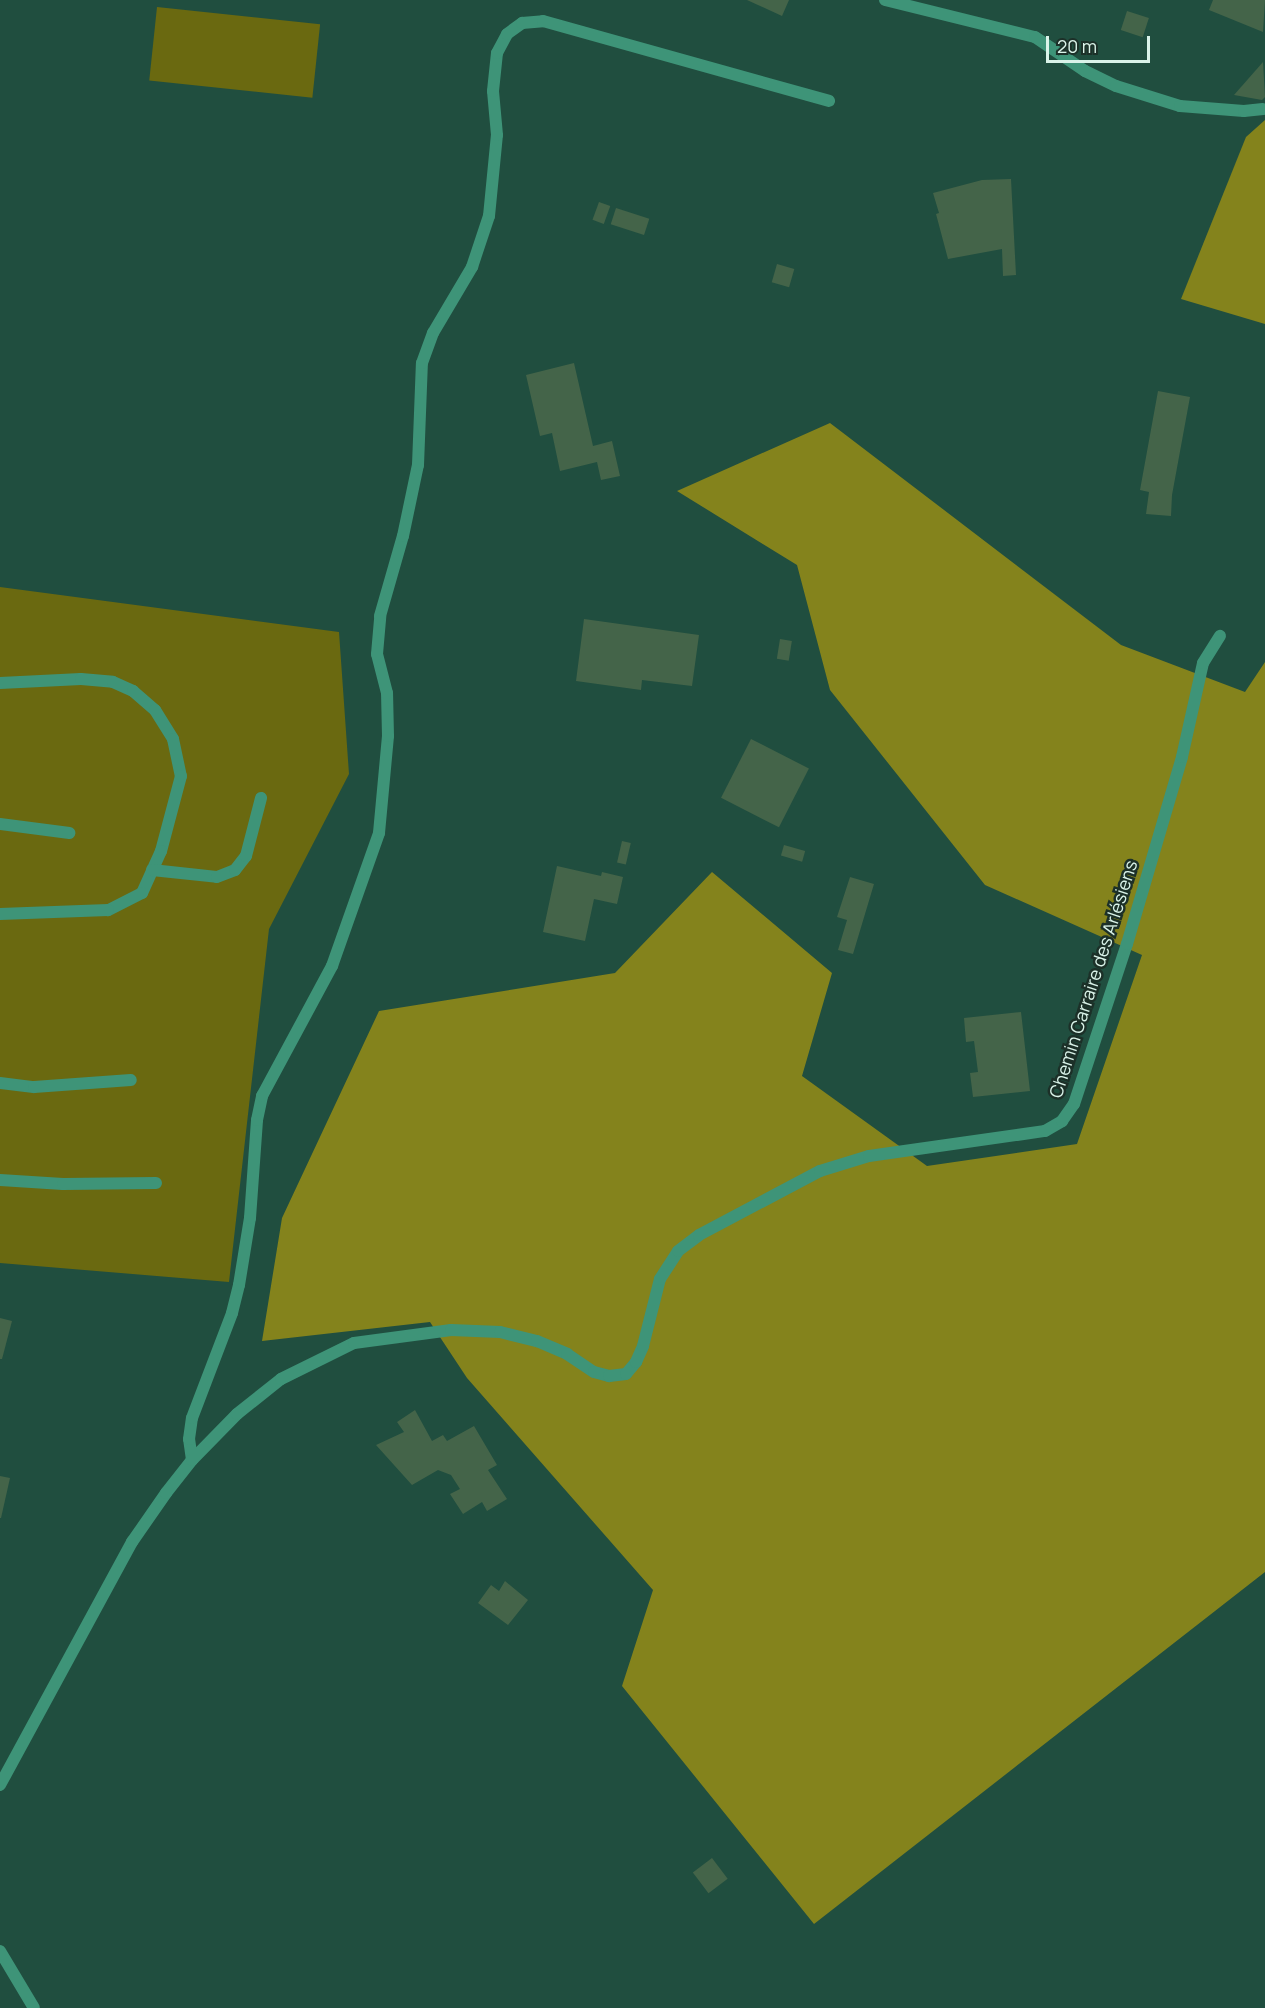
<!DOCTYPE html>
<meta charset="utf-8">
<style>
body{margin:0}
#map{position:relative;width:1265px;height:2008px;overflow:hidden;background:#204e3f;font-family:Manrope,sans-serif}
div>[style]{position:absolute}
.green>*{inset:0;background:#6a6910;transform-origin:0 0}
.forest>*{inset:0;background:#84831c}
.building>*{inset:0;background:#446449;transform-origin:0 0}
.lane>*{height:12px;margin:-6px;padding:0 6px;transform-origin:6px;border-radius:6px;background:#3e9478}
.street>*{height:12px;margin:-6px;padding:0 6px;transform-origin:6px;border-radius:6px;background:#3e9478}
span{translate:-50% -50%;white-space:nowrap;text-align:center;line-height:1.15;-webkit-text-stroke:5px #1c3028;paint-order:stroke}
.street-label{font-size:18px;color:#daf3e9}
.scale{position:absolute;left:1046px;top:36px;width:104px;height:27px;box-sizing:border-box;border:3px solid #daf3e9;border-top:0;padding-left:8px;font-size:18px;line-height:21px;white-space:nowrap;color:#daf3e9;-webkit-text-stroke:4px #1c3028;paint-order:stroke}
</style>
<div id="map">
<div class="green">
<div style="left:157px;top:7px;width:164px;height:74px;rotate:6deg"></div>
<div style="clip-path:polygon(0 587px,339px 632px,349px 774px,269px 929px,229px 1282px,0 1263px)"></div>
</div>
<div class="forest">
<div style="clip-path:polygon(1265px 120px,1265px 324px,1181px 299px,1246px 137px)"></div>
<div style="clip-path:polygon(830px 423px,1121px 645px,1245px 692px,1265px 662px,1265px 1572px,814px 1924px,622px 1686px,653px 1590px,467px 1378px,430px 1322px,262px 1341px,282px 1218px,379px 1011px,615px 973px,712px 872px,832px 973px,802px 1076px,927px 1166px,1077px 1144px,1142px 955px,985px 885px,830px 690px,797px 565px,677px 491px)"></div>
</div>
<div class="building">
<div style="clip-path:polygon(747px 0,789px 0,782px 16px)"></div>
<div style="clip-path:polygon(1213px 0,1265px 0,1263px 32px,1209px 10px)"></div>
<div style="left:1127px;top:11px;width:23px;height:20px;rotate:18deg"></div>
<div style="clip-path:polygon(1263px 62px,1265px 97px,1262px 100px,1234px 95px)"></div>
<div style="clip-path:polygon(1011px 179px,1016px 275px,1003px 276px,1002px 249px,948px 259px,936px 214px,939px 213px,933px 193px,982px 180px)"></div>
<div style="left:599px;top:202px;width:12px;height:19px;rotate:20deg"></div>
<div style="left:616px;top:208px;width:35px;height:17px;rotate:18deg"></div>
<div style="left:777px;top:264px;width:18px;height:19px;rotate:16deg"></div>
<div style="clip-path:polygon(574px 363px,593px 446px,612px 441px,620px 476px,601px 480px,597px 462px,560px 471px,552px 433px,540px 436px,526px 375px)"></div>
<div style="clip-path:polygon(1158px 391px,1190px 397px,1172px 495px,1171px 516px,1146px 514px,1149px 492px,1140px 490px)"></div>
<div style="clip-path:polygon(584px 619px,699px 635px,692px 686px,642px 680px,641px 690px,576px 681px)"></div>
<div style="left:780px;top:639px;width:12px;height:20px;rotate:9deg"></div>
<div style="left:751px;top:739px;width:65px;height:66px;rotate:27deg"></div>
<div style="left:622px;top:841px;width:9px;height:22px;rotate:13deg"></div>
<div style="left:784px;top:845px;width:22px;height:11px;rotate:16deg"></div>
<div style="clip-path:polygon(557px 866px,601px 876px,602px 872px,623px 877px,617px 904px,594px 899px,585px 941px,543px 932px)"></div>
<div style="clip-path:polygon(850px 877px,874px 884px,853px 954px,838px 950px,847px 920px,837px 917px)"></div>
<div style="clip-path:polygon(1021px 1012px,1030px 1091px,973px 1097px,970px 1073px,978px 1072px,974px 1041px,966px 1042px,964px 1018px)"></div>
<div style="clip-path:polygon(0 1318px,12px 1321px,2px 1359px,0 1359px)"></div>
<div style="clip-path:polygon(415px 1410px,432px 1441px,443px 1435px,447px 1441px,474px 1426px,497px 1465px,488px 1470px,507px 1499px,487px 1511px,482px 1502px,463px 1514px,450px 1494px,460px 1489px,451px 1475px,438px 1470px,412px 1485px,376px 1445px,404px 1432px,397px 1422px)"></div>
<div style="clip-path:polygon(0 1476px,10px 1478px,1px 1518px,0 1518px)"></div>
<div style="clip-path:polygon(505px 1581px,528px 1600px,508px 1625px,478px 1603px,491px 1585px,499px 1591px)"></div>
<div style="left:712px;top:1858px;width:26px;height:24px;rotate:53deg"></div>
</div>
<div class="lane">
<div style="left:0;top:683px;width:81px;rotate:-2.8deg"></div>
<div style="left:81px;top:679px;width:32px;rotate:5deg"></div>
<div style="left:113px;top:682px;width:22px;rotate:24deg"></div>
<div style="left:133px;top:691px;width:29px;rotate:41deg"></div>
<div style="left:155px;top:710px;width:34px;rotate:58deg"></div>
<div style="left:173px;top:739px;width:38px;rotate:78deg"></div>
<div style="left:181px;top:776px;width:78px;rotate:104.9deg"></div>
<div style="left:161px;top:851px;width:46px;rotate:114.3deg"></div>
<div style="left:142px;top:893px;width:38px;rotate:153deg"></div>
<div style="left:108px;top:910px;width:108px;rotate:177.9deg"></div>
<div style="left:0;top:824px;width:70px;rotate:7.4deg"></div>
<div style="left:152px;top:870px;width:65px;rotate:6.1deg"></div>
<div style="left:217px;top:877px;width:19px;rotate:-21deg"></div>
<div style="left:235px;top:870px;width:18px;rotate:-52deg"></div>
<div style="left:246px;top:856px;width:60px;rotate:-75.5deg"></div>
<div style="left:0;top:1083px;width:34px;rotate:7deg"></div>
<div style="left:34px;top:1087px;width:97px;rotate:-4.1deg"></div>
<div style="left:0;top:1180px;width:63px;rotate:3.6deg"></div>
<div style="left:63px;top:1184px;width:93px;rotate:-0.6deg"></div>
</div>
<div class="street">
<div style="left:885px;top:0;width:154px;rotate:13.9deg"></div>
<div style="left:1035px;top:37px;width:60px;rotate:34.2deg"></div>
<div style="left:1085px;top:71px;width:34px;rotate:26deg"></div>
<div style="left:1116px;top:86px;width:67px;rotate:17.4deg"></div>
<div style="left:1180px;top:106px;width:64px;rotate:4.5deg"></div>
<div style="left:1244px;top:111px;width:19px;rotate:-6deg"></div>
<div style="left:192px;top:1460px;width:21px;rotate:-98deg"></div>
<div style="left:189px;top:1439px;width:21px;rotate:-82deg"></div>
<div style="left:192px;top:1418px;width:112px;rotate:-69.1deg"></div>
<div style="left:232px;top:1313px;width:29px;rotate:-76deg"></div>
<div style="left:239px;top:1285px;width:68px;rotate:-80.7deg"></div>
<div style="left:250px;top:1218px;width:98px;rotate:-85.9deg"></div>
<div style="left:257px;top:1120px;width:25px;rotate:-78deg"></div>
<div style="left:262px;top:1096px;width:148px;rotate:-61.7deg"></div>
<div style="left:332px;top:966px;width:141px;rotate:-70.5deg"></div>
<div style="left:379px;top:833px;width:97px;rotate:-84.7deg"></div>
<div style="left:388px;top:736px;width:43px;rotate:-91.3deg"></div>
<div style="left:387px;top:693px;width:40px;rotate:-104.4deg"></div>
<div style="left:377px;top:654px;width:38px;rotate:-85deg"></div>
<div style="left:380px;top:616px;width:83px;rotate:-74deg"></div>
<div style="left:403px;top:536px;width:73px;rotate:-78.1deg"></div>
<div style="left:418px;top:465px;width:102px;rotate:-87.8deg"></div>
<div style="left:422px;top:363px;width:32px;rotate:-70deg"></div>
<div style="left:433px;top:333px;width:77px;rotate:-59.4deg"></div>
<div style="left:472px;top:267px;width:54px;rotate:-71.6deg"></div>
<div style="left:489px;top:216px;width:81px;rotate:-84.4deg"></div>
<div style="left:497px;top:135px;width:44px;rotate:-95.2deg"></div>
<div style="left:493px;top:91px;width:38px;rotate:-84deg"></div>
<div style="left:497px;top:53px;width:21px;rotate:-62deg"></div>
<div style="left:507px;top:34px;width:19px;rotate:-36deg"></div>
<div style="left:522px;top:23px;width:21px;rotate:-5deg"></div>
<div style="left:543px;top:21px;width:297px;rotate:15.6deg"></div>
<div style="left:0;top:1785px;width:277px;rotate:-61.5deg"></div>
<div style="left:132px;top:1542px;width:60px;rotate:-55.2deg"></div>
<div style="left:166px;top:1493px;width:42px;rotate:-51.8deg"></div>
<div style="left:192px;top:1460px;width:64px;rotate:-45.6deg"></div>
<div style="left:237px;top:1414px;width:56px;rotate:-38.5deg"></div>
<div style="left:281px;top:1379px;width:81px;rotate:-26.3deg"></div>
<div style="left:354px;top:1343px;width:98px;rotate:-7.6deg"></div>
<div style="left:451px;top:1330px;width:49px;rotate:2.3deg"></div>
<div style="left:500px;top:1332px;width:38px;rotate:14deg"></div>
<div style="left:537px;top:1341px;width:33px;rotate:23deg"></div>
<div style="left:567px;top:1354px;width:32px;rotate:34deg"></div>
<div style="left:594px;top:1372px;width:16px;rotate:15deg"></div>
<div style="left:609px;top:1376px;width:17px;rotate:-7deg"></div>
<div style="left:626px;top:1374px;width:16px;rotate:-50deg"></div>
<div style="left:636px;top:1362px;width:17px;rotate:-66deg"></div>
<div style="left:643px;top:1346px;width:69px;rotate:-75.8deg"></div>
<div style="left:660px;top:1279px;width:33px;rotate:-57deg"></div>
<div style="left:678px;top:1251px;width:26px;rotate:-37deg"></div>
<div style="left:699px;top:1235px;width:137px;rotate:-27.9deg"></div>
<div style="left:820px;top:1171px;width:51px;rotate:-17deg"></div>
<div style="left:869px;top:1156px;width:178px;rotate:-8.1deg"></div>
<div style="left:1045px;top:1131px;width:20px;rotate:-30deg"></div>
<div style="left:1062px;top:1121px;width:21px;rotate:-55deg"></div>
<div style="left:1074px;top:1104px;width:169px;rotate:-71.7deg"></div>
<div style="left:1127px;top:944px;width:195px;rotate:-73.6deg"></div>
<div style="left:1182px;top:757px;width:96px;rotate:-77.4deg"></div>
<div style="left:1203px;top:663px;width:32px;rotate:-58deg"></div>
<div style="left:0;top:1951px;width:66px;rotate:59.2deg"></div>
</div>
<div class="street-label">
<span style="left:1093px;top:979px;rotate:-72deg">Chemin Carraire des Arlésiens</span>
</div>
<div class="scale">20 m</div>
</div>
